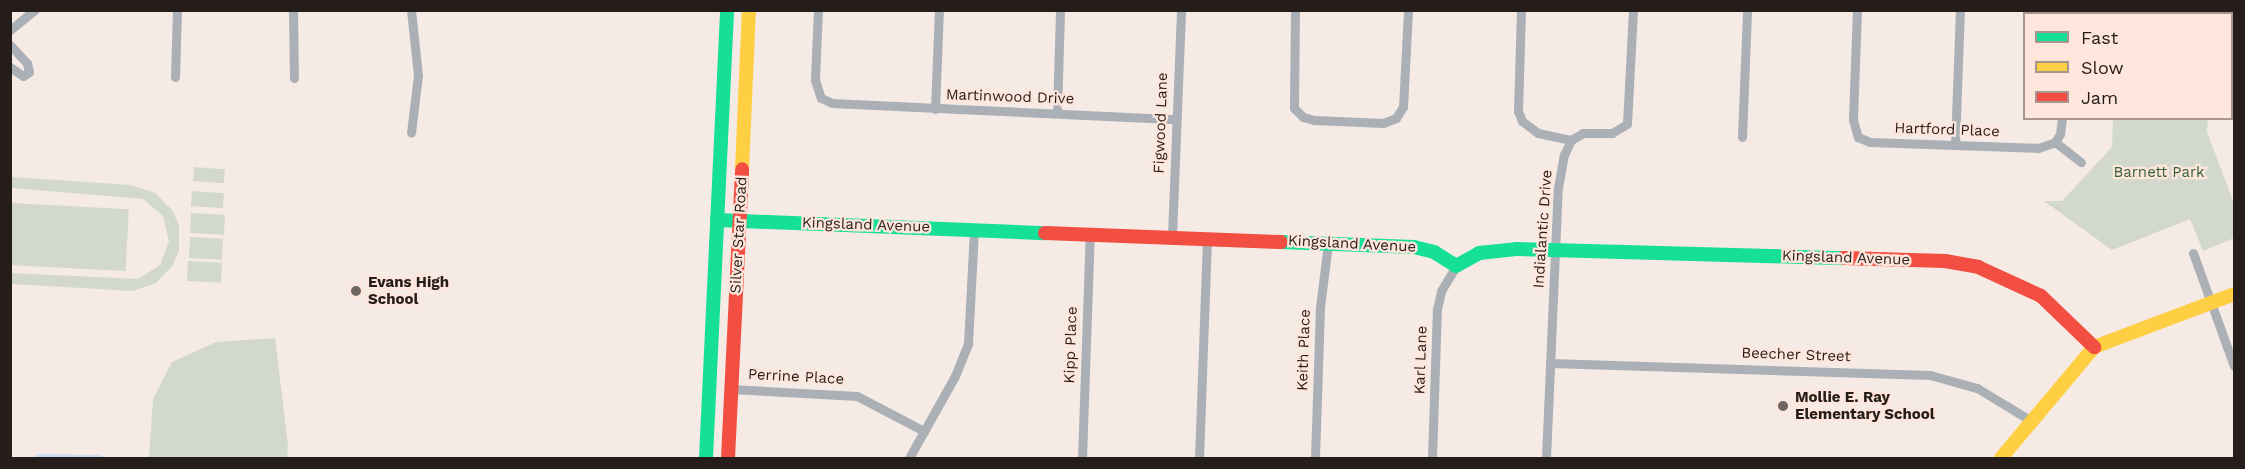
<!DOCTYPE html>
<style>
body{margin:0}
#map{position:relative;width:2245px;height:469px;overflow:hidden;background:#f6eae4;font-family:"Work Sans",sans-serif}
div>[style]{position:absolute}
.green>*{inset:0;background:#d3d8cc;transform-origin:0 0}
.water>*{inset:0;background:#cddbee}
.street>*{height:9px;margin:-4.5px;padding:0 4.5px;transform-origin:4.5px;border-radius:4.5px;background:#aab0b6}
.fast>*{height:14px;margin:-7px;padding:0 7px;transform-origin:7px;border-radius:7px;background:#16e098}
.slow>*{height:14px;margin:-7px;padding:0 7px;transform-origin:7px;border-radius:7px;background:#ffcf43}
.jam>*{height:14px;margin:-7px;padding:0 7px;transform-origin:7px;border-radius:7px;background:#f24e42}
.dots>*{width:16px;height:16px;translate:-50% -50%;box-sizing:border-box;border:3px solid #fee6dc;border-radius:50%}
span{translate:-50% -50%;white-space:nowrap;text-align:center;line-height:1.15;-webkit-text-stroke:4.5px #fee6dc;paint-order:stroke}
.street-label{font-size:15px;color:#251d19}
.park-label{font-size:15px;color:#34613a}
.poi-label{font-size:15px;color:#251d19;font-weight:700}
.left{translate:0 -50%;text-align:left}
.frame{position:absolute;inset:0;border:12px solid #251d19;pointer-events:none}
.legend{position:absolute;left:2023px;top:12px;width:210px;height:108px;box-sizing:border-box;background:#fee6dc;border:2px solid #a7968e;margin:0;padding:8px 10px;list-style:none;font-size:18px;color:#251d19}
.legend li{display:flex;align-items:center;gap:12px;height:30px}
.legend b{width:30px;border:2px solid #a7968e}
</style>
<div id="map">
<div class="green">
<div style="clip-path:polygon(2117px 11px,2211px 10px,2211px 11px,2117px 14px)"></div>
<div style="clip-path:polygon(2113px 119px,2208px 119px,2207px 132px,2234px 203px,2234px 238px,2203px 251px,2190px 219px,2112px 250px,2044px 201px,2062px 201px,2112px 147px)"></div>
<div style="left:194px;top:167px;width:31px;height:14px;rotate:4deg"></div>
<div style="clip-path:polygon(11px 177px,131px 185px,155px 193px,172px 210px,179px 225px,179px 250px,173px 265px,156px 283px,133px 291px,11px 284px,11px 273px,138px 279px,160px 265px,169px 241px,163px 216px,143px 199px,11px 188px)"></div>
<div style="left:192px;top:191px;width:32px;height:15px;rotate:4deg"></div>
<div style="left:11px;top:203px;width:118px;height:62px;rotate:3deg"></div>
<div style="left:191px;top:213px;width:34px;height:20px;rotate:3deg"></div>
<div style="left:190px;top:237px;width:33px;height:21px;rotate:3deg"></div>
<div style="left:188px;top:261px;width:34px;height:20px;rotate:3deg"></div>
<div style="clip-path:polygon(275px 338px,288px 445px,287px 458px,149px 458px,153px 399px,172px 362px,216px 342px)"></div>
</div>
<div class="water">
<div style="clip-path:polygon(39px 454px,99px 455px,108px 458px,31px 458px)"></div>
</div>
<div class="street">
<div style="left:293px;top:10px;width:68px;rotate:89.2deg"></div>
<div style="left:411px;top:10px;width:65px;rotate:83.9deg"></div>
<div style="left:418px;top:75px;width:58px;rotate:96.9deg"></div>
<div style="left:818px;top:10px;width:70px;rotate:92.5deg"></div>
<div style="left:815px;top:80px;width:19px;rotate:72deg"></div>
<div style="left:821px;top:98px;width:12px;rotate:24deg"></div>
<div style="left:832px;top:103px;width:344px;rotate:2.7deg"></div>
<div style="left:1295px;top:10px;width:98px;rotate:90.6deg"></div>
<div style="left:1294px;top:108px;width:13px;rotate:45deg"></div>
<div style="left:1303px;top:117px;width:11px;rotate:15deg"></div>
<div style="left:1314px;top:120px;width:69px;rotate:2.5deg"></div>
<div style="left:1383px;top:123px;width:14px;rotate:-21deg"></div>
<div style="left:1396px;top:118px;width:13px;rotate:-58deg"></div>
<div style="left:1403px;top:107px;width:97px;rotate:-87deg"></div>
<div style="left:1521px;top:10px;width:101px;rotate:91.7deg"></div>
<div style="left:1518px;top:111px;width:11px;rotate:68deg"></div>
<div style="left:1522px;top:121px;width:20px;rotate:37deg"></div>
<div style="left:1538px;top:133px;width:34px;rotate:12deg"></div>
<div style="left:1857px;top:10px;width:110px;rotate:92.1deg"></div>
<div style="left:1853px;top:120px;width:18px;rotate:74deg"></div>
<div style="left:1858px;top:137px;width:13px;rotate:23deg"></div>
<div style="left:1870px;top:142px;width:168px;rotate:2deg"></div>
<div style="left:2038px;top:148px;width:18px;rotate:-19deg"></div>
<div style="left:2055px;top:142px;width:9px;rotate:-58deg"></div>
<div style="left:2060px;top:134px;width:16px;rotate:-83deg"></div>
<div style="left:2066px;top:14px;width:4px;rotate:-90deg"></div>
<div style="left:2232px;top:29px;width:2px"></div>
<div style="left:10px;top:30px;width:32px;rotate:-39deg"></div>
<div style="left:10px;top:45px;width:25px;rotate:47deg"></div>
<div style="left:27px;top:63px;width:9px;rotate:77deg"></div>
<div style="left:29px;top:72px;width:7px;rotate:146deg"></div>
<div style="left:23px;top:76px;width:16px;rotate:-145deg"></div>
<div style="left:175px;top:77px;width:67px;rotate:-88.3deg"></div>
<div style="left:935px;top:109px;width:99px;rotate:-87.7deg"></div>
<div style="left:1057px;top:113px;width:103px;rotate:-88.3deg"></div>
<div style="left:1742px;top:137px;width:127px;rotate:-87.7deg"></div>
<div style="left:2055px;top:142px;width:33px;rotate:38deg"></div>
<div style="left:1955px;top:145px;width:135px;rotate:-87.9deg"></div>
<div style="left:1172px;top:236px;width:226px;rotate:-87.7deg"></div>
<div style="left:2193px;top:253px;width:120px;rotate:70.1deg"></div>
<div style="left:1550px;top:363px;width:380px;rotate:1.8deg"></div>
<div style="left:1930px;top:375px;width:49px;rotate:15.5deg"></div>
<div style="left:1977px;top:388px;width:62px;rotate:31.1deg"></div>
<div style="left:731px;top:389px;width:126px;rotate:3.2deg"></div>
<div style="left:857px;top:396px;width:76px;rotate:27.6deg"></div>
<div style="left:909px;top:458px;width:94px;rotate:-60.7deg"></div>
<div style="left:955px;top:376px;width:35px;rotate:-68deg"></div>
<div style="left:968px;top:344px;width:115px;rotate:-87deg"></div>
<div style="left:1082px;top:458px;width:225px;rotate:-88deg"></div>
<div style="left:1199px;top:458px;width:220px;rotate:-87.9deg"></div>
<div style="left:1315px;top:458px;width:151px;rotate:-88.1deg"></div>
<div style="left:1320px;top:307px;width:64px;rotate:-82.8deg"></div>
<div style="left:1432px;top:458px;width:149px;rotate:-88.1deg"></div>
<div style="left:1437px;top:309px;width:18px;rotate:-77deg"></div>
<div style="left:1441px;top:291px;width:29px;rotate:-59deg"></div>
<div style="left:1546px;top:458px;width:270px;rotate:-87.5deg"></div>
<div style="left:1558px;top:188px;width:34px;rotate:-80deg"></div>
<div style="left:1564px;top:155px;width:17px;rotate:-65deg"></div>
<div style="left:1571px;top:140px;width:14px;rotate:-30deg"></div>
<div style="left:1583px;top:133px;width:29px"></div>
<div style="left:1612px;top:133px;width:17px;rotate:-31deg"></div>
<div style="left:1627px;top:124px;width:114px;rotate:-87deg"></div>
</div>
<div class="fast">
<div style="left:717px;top:220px;width:328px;rotate:2.3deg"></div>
<div style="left:1281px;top:242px;width:133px;rotate:2.2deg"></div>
<div style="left:1414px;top:247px;width:21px;rotate:14deg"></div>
<div style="left:1434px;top:252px;width:26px;rotate:32deg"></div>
<div style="left:1456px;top:266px;width:26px;rotate:-29deg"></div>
<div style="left:1479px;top:253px;width:37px;rotate:-6deg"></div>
<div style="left:1516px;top:249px;width:327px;rotate:1.6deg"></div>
<div style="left:706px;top:458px;width:448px;rotate:-87.3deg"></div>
</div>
<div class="slow">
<div style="left:742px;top:169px;width:159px;rotate:-87.5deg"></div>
<div style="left:2001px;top:458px;width:145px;rotate:-50deg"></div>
<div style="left:2094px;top:347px;width:150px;rotate:-20.7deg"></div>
</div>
<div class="jam">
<div style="left:1045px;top:233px;width:236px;rotate:2.2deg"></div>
<div style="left:1843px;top:258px;width:102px;rotate:1.7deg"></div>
<div style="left:1945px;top:261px;width:34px;rotate:10deg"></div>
<div style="left:1978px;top:267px;width:69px;rotate:24.7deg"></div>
<div style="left:2041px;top:296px;width:74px;rotate:43.9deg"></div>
<div style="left:728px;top:458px;width:289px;rotate:-87.2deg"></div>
</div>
<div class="dots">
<div style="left:356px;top:291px;background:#6e6560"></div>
<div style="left:1783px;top:406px;background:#6e6560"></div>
</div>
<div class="street-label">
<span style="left:1010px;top:97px;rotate:2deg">Martinwood Drive</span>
<span style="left:1161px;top:123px;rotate:-88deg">Figwood Lane</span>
<span style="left:1947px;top:130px;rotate:2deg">Hartford Place</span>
<span style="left:866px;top:225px;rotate:2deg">Kingsland Avenue</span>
<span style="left:1543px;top:229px;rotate:-86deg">Indialantic Drive</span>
<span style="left:739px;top:235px;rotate:-87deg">Silver Star Road</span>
<span style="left:1352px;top:244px;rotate:3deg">Kingsland Avenue</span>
<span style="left:1846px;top:258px;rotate:2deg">Kingsland Avenue</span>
<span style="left:1071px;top:345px;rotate:-88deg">Kipp Place</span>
<span style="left:1304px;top:350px;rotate:-88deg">Keith Place</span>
<span style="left:1796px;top:355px;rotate:2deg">Beecher Street</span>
<span style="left:1421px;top:360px;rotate:-88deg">Karl Lane</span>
<span style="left:796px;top:377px;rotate:3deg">Perrine Place</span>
</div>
<div class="park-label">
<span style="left:2159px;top:173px">Barnett Park</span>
</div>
<div class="poi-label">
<span class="left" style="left:368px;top:291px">Evans High<br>School</span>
<span class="left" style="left:1795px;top:406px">Mollie E. Ray<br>Elementary School</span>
</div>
<div class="frame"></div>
<ul class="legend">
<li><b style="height:8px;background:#16e098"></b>Fast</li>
<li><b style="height:8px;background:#ffcf43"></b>Slow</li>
<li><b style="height:8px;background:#f24e42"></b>Jam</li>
</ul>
</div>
